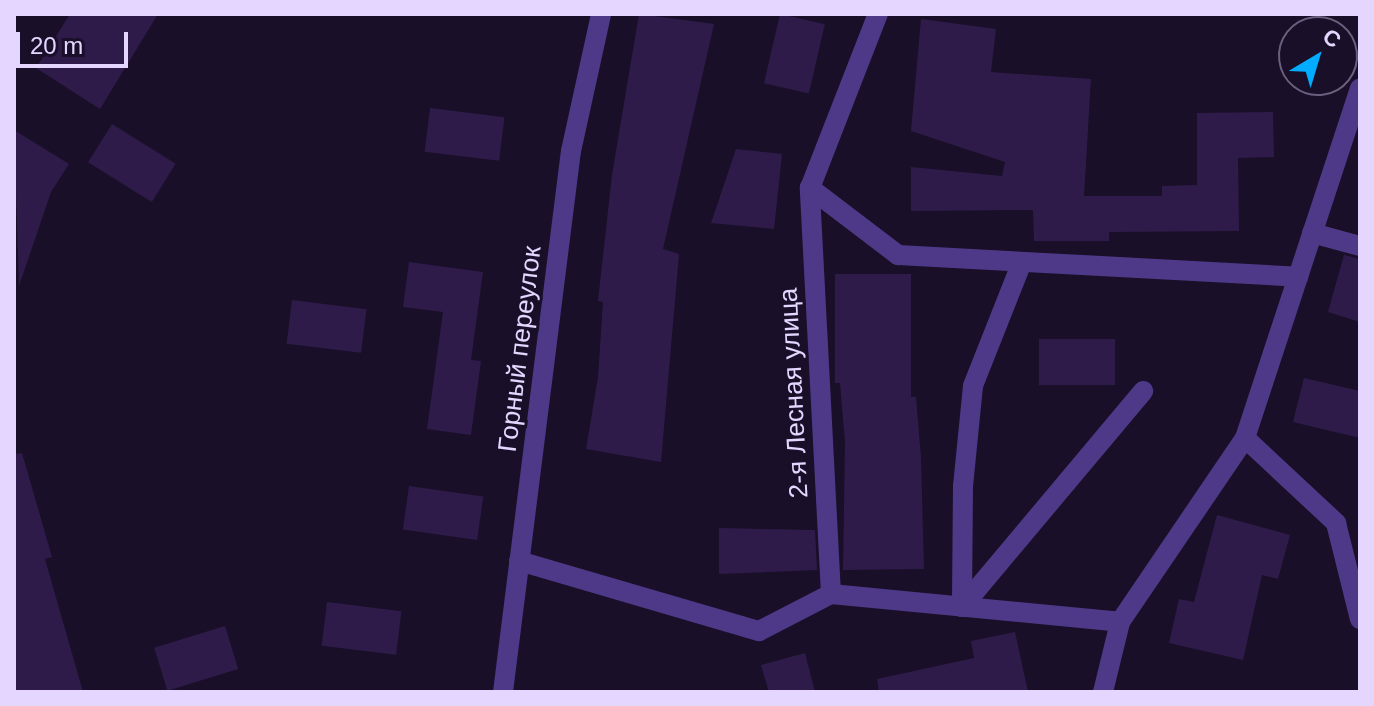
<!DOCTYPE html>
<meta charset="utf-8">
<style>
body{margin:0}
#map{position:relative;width:1374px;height:706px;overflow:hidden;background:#190f28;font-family:Arial,sans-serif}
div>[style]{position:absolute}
.building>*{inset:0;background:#2f1b49;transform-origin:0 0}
.street>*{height:20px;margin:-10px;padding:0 10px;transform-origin:10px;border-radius:10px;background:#4e3988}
span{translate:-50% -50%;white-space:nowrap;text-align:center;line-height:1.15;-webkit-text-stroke:6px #190f28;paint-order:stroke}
.street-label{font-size:26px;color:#e4d6ff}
.frame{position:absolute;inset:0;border:16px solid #e4d6ff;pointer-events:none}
.north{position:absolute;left:1278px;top:16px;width:80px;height:80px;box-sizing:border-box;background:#190f28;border:2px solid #6a5f7e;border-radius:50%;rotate:38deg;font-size:22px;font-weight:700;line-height:32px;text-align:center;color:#e4d6ff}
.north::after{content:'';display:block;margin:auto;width:28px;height:36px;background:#02acff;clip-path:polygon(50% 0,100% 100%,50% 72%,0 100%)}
.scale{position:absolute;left:16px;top:32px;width:112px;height:36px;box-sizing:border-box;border:4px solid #e4d6ff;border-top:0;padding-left:10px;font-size:24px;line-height:28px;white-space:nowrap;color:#e4d6ff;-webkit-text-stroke:6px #190f28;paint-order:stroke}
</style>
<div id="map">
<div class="building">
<div style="clip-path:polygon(70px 14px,158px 14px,100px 109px,36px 68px)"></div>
<div style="clip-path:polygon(639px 14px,714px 24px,663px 249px,679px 254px,661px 462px,586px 449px,598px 377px,603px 302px,598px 301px,612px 175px)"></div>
<div style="left:780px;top:14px;width:46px;height:71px;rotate:13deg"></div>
<div style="clip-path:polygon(921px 19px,996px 29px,991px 72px,1091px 79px,1084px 196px,1162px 196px,1162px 186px,1197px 185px,1197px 113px,1273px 112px,1274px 157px,1238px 158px,1239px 231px,1109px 232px,1109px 241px,1034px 241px,1033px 210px,911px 211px,911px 167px,1002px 176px,1005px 162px,911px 131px)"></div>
<div style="left:430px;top:108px;width:75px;height:44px;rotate:7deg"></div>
<div style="left:112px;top:124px;width:75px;height:45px;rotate:32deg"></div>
<div style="clip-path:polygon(14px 130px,69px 164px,51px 192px,19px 286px)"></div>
<div style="clip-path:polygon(736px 149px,782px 154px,774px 229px,711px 223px)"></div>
<div style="clip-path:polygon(1344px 255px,1360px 259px,1360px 322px,1328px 312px)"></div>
<div style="clip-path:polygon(409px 262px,483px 272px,471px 360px,481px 361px,471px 435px,427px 429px,443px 312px,403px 307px)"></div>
<div style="clip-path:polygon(835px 274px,911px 274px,911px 397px,916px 397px,921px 458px,924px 569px,843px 570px,845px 442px,840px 383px,835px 383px)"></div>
<div style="left:292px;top:300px;width:75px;height:44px;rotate:7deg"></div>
<div style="left:1039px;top:339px;width:76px;height:46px"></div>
<div style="clip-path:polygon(1304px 378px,1360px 391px,1360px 438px,1293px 422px)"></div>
<div style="clip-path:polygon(22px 453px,52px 557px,45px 559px,83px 692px,14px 692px,14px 454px)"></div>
<div style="left:409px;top:486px;width:75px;height:44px;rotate:8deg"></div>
<div style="clip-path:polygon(1217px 515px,1290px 535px,1278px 579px,1262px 575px,1243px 660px,1169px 643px,1179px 599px,1194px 602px)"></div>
<div style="clip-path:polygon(719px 528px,815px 530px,817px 570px,719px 574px)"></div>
<div style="left:327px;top:602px;width:75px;height:44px;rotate:7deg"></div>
<div style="left:225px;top:626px;width:45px;height:74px;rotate:73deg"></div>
<div style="clip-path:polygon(1015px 632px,1028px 692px,879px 692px,877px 679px,974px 658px,971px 641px)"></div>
<div style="clip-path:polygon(805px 653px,815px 692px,769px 692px,761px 665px)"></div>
</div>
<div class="street">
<div style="left:810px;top:188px;width:111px;rotate:37.3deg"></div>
<div style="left:898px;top:255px;width:401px;rotate:3.1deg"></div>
<div style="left:1312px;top:233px;width:50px;rotate:15.2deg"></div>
<div style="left:1022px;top:262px;width:133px;rotate:111.6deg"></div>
<div style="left:973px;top:386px;width:100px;rotate:95.7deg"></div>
<div style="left:963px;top:486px;width:121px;rotate:90.5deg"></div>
<div style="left:962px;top:607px;width:282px;rotate:-50deg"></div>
<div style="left:1245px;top:438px;width:125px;rotate:43deg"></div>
<div style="left:1336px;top:523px;width:99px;rotate:76deg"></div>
<div style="left:519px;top:561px;width:250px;rotate:16.3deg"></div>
<div style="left:759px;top:631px;width:81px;rotate:-27.2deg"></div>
<div style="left:831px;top:594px;width:407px;rotate:-93deg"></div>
<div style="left:810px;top:188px;width:187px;rotate:-68.7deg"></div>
<div style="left:831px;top:594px;width:290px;rotate:5.5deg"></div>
<div style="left:503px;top:692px;width:545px;rotate:-82.84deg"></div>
<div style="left:571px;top:151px;width:140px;rotate:-77.6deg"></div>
<div style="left:1103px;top:692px;width:72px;rotate:-76.3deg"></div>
<div style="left:1120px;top:622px;width:222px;rotate:-55.8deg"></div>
<div style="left:1245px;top:438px;width:368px;rotate:-71.8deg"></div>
</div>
<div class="street-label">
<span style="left:520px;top:349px;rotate:-83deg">Горный переулок</span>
<span style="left:794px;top:393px;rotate:-93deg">2-я Лесная улица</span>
</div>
<div class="frame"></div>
<div class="north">С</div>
<div class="scale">20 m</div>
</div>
